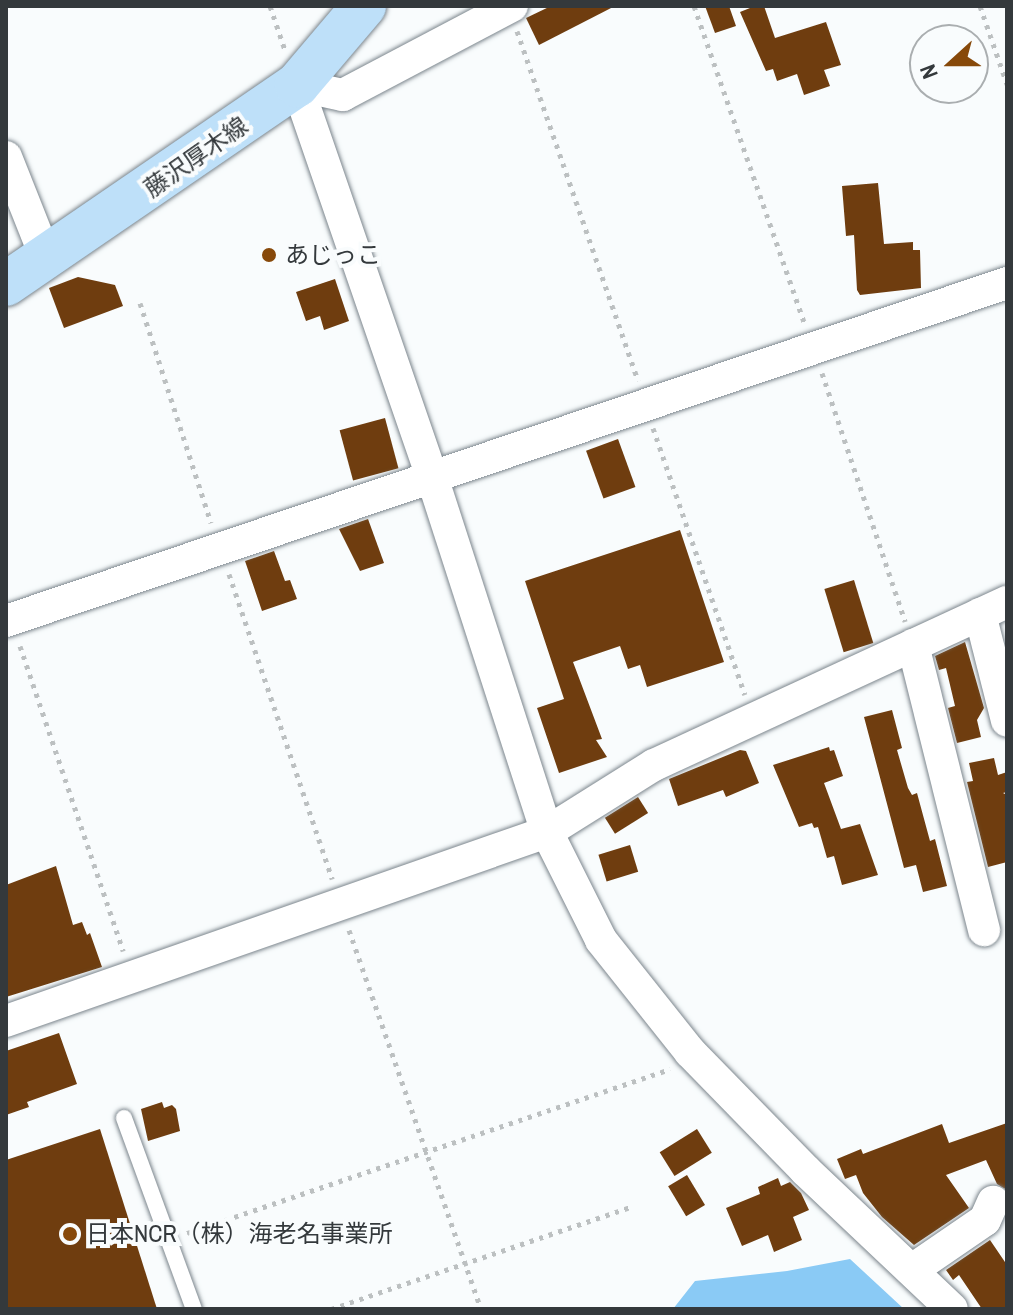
<!DOCTYPE html>
<meta charset="utf-8">
<style>
body{margin:0}
#map{position:relative;width:1013px;height:1315px;overflow:hidden;background:#f9fcfd;font-family:"Archivo Narrow","Noto Sans JP",sans-serif}
div>[style]{position:absolute}
.forest>*{inset:0;background:#8acaf5}
.building>*{inset:0;background:#6f3d0f;transform-origin:0 0}
.path>*{height:5px;margin-top:-2.5px;transform-origin:0;background:repeating-linear-gradient(90deg,#bcc0c1 0 4px,transparent 0 10px)}
.roads{filter:drop-shadow(0 0 2px #7c868d) drop-shadow(0 0 2px #7c868d)}
.service>*{height:16px;margin:-8px;padding:0 8px;transform-origin:8px;border-radius:8px;background:#fff}
.minor>*{height:32px;margin:-16px;padding:0 16px;transform-origin:16px;border-radius:16px;background:#fff}
.primary>*{height:44px;margin:-22px;padding:0 22px;transform-origin:22px;border-radius:22px;background:#bee0f9}
.dots>*{width:22px;height:22px;translate:-50% -50%;box-sizing:border-box;border:4px solid #f9fcfd;border-radius:50%}
span{translate:-50% -50%;white-space:nowrap;text-align:center;line-height:1.15;-webkit-text-stroke:8px #f9fcfd;paint-order:stroke}
.street-label{font-size:24px;color:#34393c}
.poi-label{font-size:24px;color:#34393c}
.left{translate:0 -50%;text-align:left}
.frame{position:absolute;inset:0;border:8px solid #34393c;pointer-events:none}
.north{position:absolute;left:909px;top:24px;width:80px;height:80px;box-sizing:border-box;background:#f9fcfd;border:2px solid #aaaeb0;border-radius:50%;rotate:249deg;font-size:22px;font-weight:700;line-height:32px;text-align:center;color:#34393c}
.north::after{content:'';display:block;margin:auto;width:28px;height:36px;background:#87490a;clip-path:polygon(50% 0,100% 100%,50% 72%,0 100%)}
</style>
<div id="map">
<div class="forest">
<div style="clip-path:polygon(850px 1259px,904px 1309px,673px 1309px,695px 1281px,787px 1271px)"></div>
</div>
<div class="building">
<div style="clip-path:polygon(551px 6px,615px 6px,539px 45px,526px 18px)"></div>
<div style="clip-path:polygon(705px 6px,729px 6px,736px 26px,715px 33px)"></div>
<div style="clip-path:polygon(755px 6px,764px 6px,775px 38px,826px 22px,841px 65px,824px 70px,830px 86px,804px 95px,797px 74px,777px 81px,773px 69px,766px 71px,740px 12px)"></div>
<div style="clip-path:polygon(878px 183px,884px 244px,913px 242px,913px 250px,920px 250px,921px 288px,860px 295px,857px 290px,854px 235px,846px 236px,842px 186px)"></div>
<div style="clip-path:polygon(78px 277px,115px 285px,123px 306px,64px 328px,49px 288px)"></div>
<div style="clip-path:polygon(335px 279px,349px 321px,324px 330px,320px 316px,306px 321px,296px 292px)"></div>
<div style="left:385px;top:418px;width:52px;height:47px;rotate:75deg"></div>
<div style="left:618px;top:439px;width:51px;height:34px;rotate:70deg"></div>
<div style="clip-path:polygon(368px 519px,384px 563px,360px 571px,339px 529px)"></div>
<div style="clip-path:polygon(680px 530px,724px 662px,647px 687px,640px 665px,628px 669px,620px 646px,573px 662px,602px 739px,596px 740px,607px 757px,559px 773px,537px 708px,564px 699px,525px 581px)"></div>
<div style="clip-path:polygon(274px 551px,285px 581px,290px 580px,297px 599px,262px 611px,245px 561px)"></div>
<div style="left:854px;top:580px;width:66px;height:31px;rotate:73deg"></div>
<div style="clip-path:polygon(965px 642px,984px 708px,977px 720px,981px 737px,957px 743px,948px 708px,955px 706px,946px 668px,939px 670px,935px 656px)"></div>
<div style="clip-path:polygon(892px 710px,902px 748px,897px 750px,908px 788px,912px 795px,917px 793px,930px 841px,935px 839px,947px 886px,923px 892px,916px 865px,904px 868px,864px 717px)"></div>
<div style="clip-path:polygon(829px 747px,830px 751px,834px 750px,843px 776px,824px 783px,841px 829px,860px 824px,878px 875px,842px 885px,834px 856px,827px 858px,818px 827px,814px 828px,812px 823px,799px 827px,773px 765px)"></div>
<div style="clip-path:polygon(740px 750px,746px 751px,759px 783px,726px 797px,723px 790px,678px 806px,669px 779px)"></div>
<div style="clip-path:polygon(994px 758px,998px 775px,1007px 772px,1007px 792px,1003px 793px,1007px 795px,1007px 862px,988px 867px,967px 782px,973px 781px,969px 763px)"></div>
<div style="left:638px;top:797px;width:19px;height:39px;rotate:58deg"></div>
<div style="left:630px;top:845px;width:28px;height:33px;rotate:73deg"></div>
<div style="clip-path:polygon(56px 866px,73px 925px,82px 922px,87px 935px,90px 933px,102px 967px,6px 997px,6px 885px)"></div>
<div style="clip-path:polygon(59px 1033px,77px 1084px,27px 1102px,29px 1107px,6px 1115px,6px 1051px)"></div>
<div style="clip-path:polygon(162px 1102px,164px 1108px,172px 1105px,176px 1109px,180px 1131px,148px 1141px,141px 1109px)"></div>
<div style="clip-path:polygon(1007px 1123px,1007px 1190px,997px 1184px,986px 1160px,946px 1175px,969px 1208px,914px 1245px,882px 1217px,863px 1193px,856px 1175px,845px 1179px,837px 1159px,861px 1149px,863px 1154px,942px 1124px,949px 1143px)"></div>
<div style="clip-path:polygon(100px 1129px,157px 1309px,6px 1309px,6px 1160px)"></div>
<div style="left:697px;top:1129px;width:28px;height:44px;rotate:58deg"></div>
<div style="left:687px;top:1175px;width:35px;height:22px;rotate:59deg"></div>
<div style="clip-path:polygon(778px 1178px,781px 1186px,790px 1182px,801px 1193px,809px 1210px,793px 1217px,802px 1240px,774px 1252px,768px 1235px,742px 1246px,726px 1208px,760px 1194px,758px 1187px)"></div>
<div style="clip-path:polygon(990px 1240px,1007px 1265px,1007px 1309px,982px 1309px,959px 1275px,953px 1280px,946px 1270px)"></div>
</div>
<div class="path">
<div style="left:270px;top:6px;width:46px;rotate:71.2deg"></div>
<div style="left:694px;top:6px;width:335px;rotate:70.8deg"></div>
<div style="left:980px;top:6px;width:83px;rotate:70.9deg"></div>
<div style="left:517px;top:31px;width:370px;rotate:70.9deg"></div>
<div style="left:140px;top:303px;width:231px;rotate:72.1deg"></div>
<div style="left:822px;top:373px;width:262px;rotate:71.5deg"></div>
<div style="left:653px;top:428px;width:282px;rotate:71deg"></div>
<div style="left:229px;top:574px;width:322px;rotate:71.3deg"></div>
<div style="left:20px;top:646px;width:322px;rotate:71.3deg"></div>
<div style="left:349px;top:930px;width:401px;rotate:70.8deg"></div>
<div style="left:187px;top:1233px;width:510px;rotate:-18.75deg"></div>
<div style="left:331px;top:1309px;width:316px;rotate:-18.8deg"></div>
</div>
<div class="roads">
<div class="service">
<div style="left:124px;top:1118px;width:203px;rotate:69.9deg"></div>
</div>
<div class="minor">
<div style="left:297px;top:85px;width:415px;rotate:71deg"></div>
<div style="left:432px;top:477px;width:373px;rotate:72.1deg"></div>
<div style="left:547px;top:832px;width:121px;rotate:63.4deg"></div>
<div style="left:601px;top:940px;width:143px;rotate:51.5deg"></div>
<div style="left:690px;top:1052px;width:165px;rotate:45.7deg"></div>
<div style="left:805px;top:1170px;width:202px;rotate:43.4deg"></div>
<div style="left:297px;top:85px;width:47px;rotate:12.3deg"></div>
<div style="left:343px;top:95px;width:191px;rotate:-27.8deg"></div>
<div style="left:6px;top:157px;width:109px;rotate:68.4deg"></div>
<div style="left:980px;top:614px;width:110px;rotate:75.8deg"></div>
<div style="left:6px;top:621px;width:1057px;rotate:-18.66deg"></div>
<div style="left:913px;top:645px;width:294px;rotate:76deg"></div>
<div style="left:6px;top:1021px;width:573px;rotate:-19.26deg"></div>
<div style="left:547px;top:832px;width:126px;rotate:-32.1deg"></div>
<div style="left:654px;top:765px;width:389px;rotate:-24.8deg"></div>
<div style="left:912px;top:1270px;width:88px;rotate:-34.4deg"></div>
<div style="left:985px;top:1220px;width:20px;rotate:-66deg"></div>
</div>
<div class="primary">
<div style="left:6px;top:284px;width:353px;rotate:-34.4deg"></div>
<div style="left:297px;top:85px;width:104px;rotate:-49.7deg"></div>
</div>
</div>
<div class="dots">
<div style="left:269px;top:255px;background:#87490a"></div>
<div style="left:70px;top:1234px;background:#87490a"></div>
</div>
<div class="street-label">
<span style="left:196px;top:157px;rotate:-35deg">藤沢厚木線</span>
</div>
<div class="poi-label">
<span class="left" style="left:285px;top:255px">あじっこ</span>
<span class="left" style="left:86px;top:1234px">日本NCR（株）海老名事業所</span>
</div>
<div class="frame"></div>
<div class="north">N</div>
</div>
